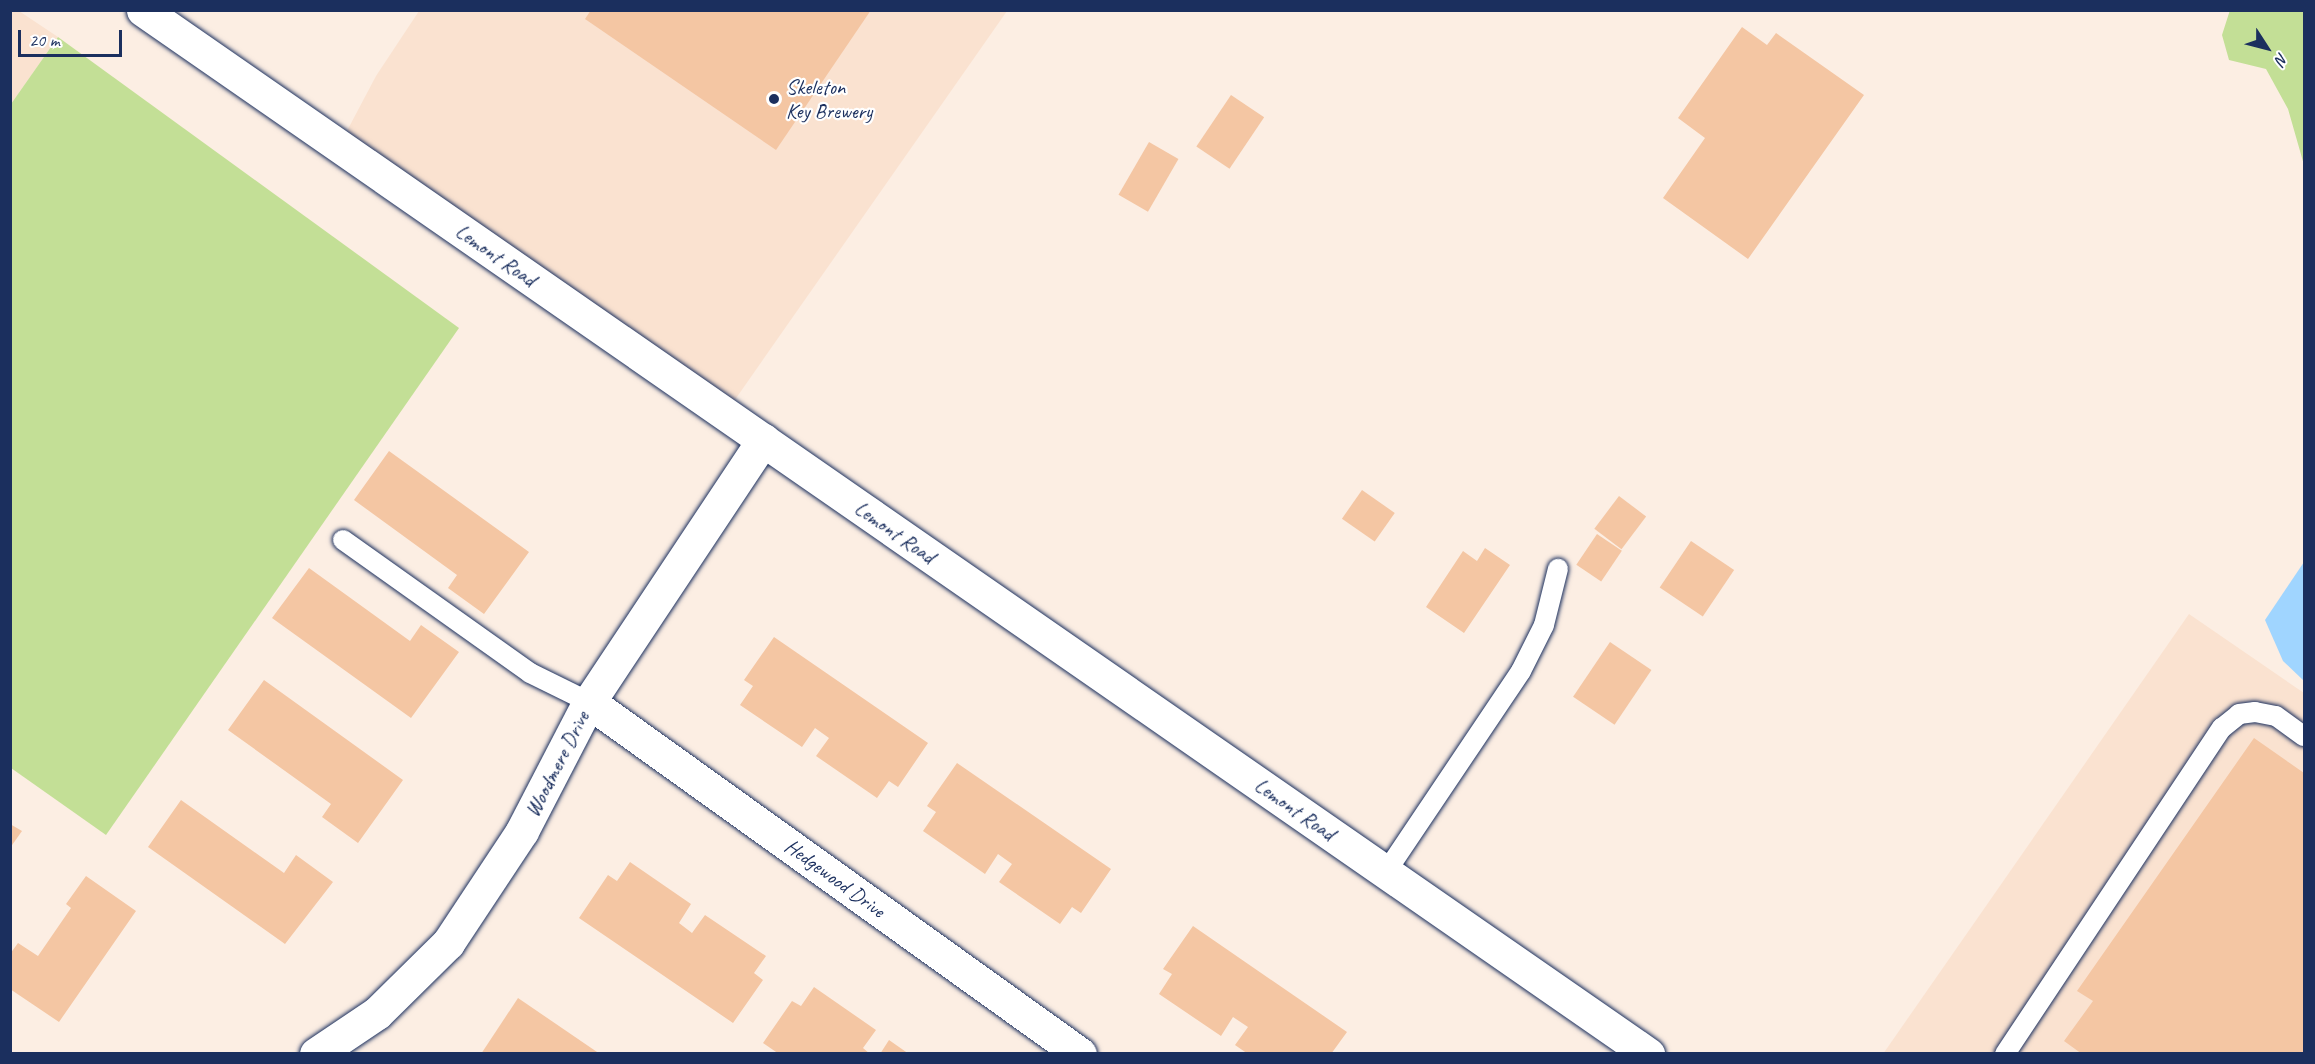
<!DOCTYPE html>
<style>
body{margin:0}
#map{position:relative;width:2315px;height:1064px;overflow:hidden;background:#fceee3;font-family:Caveat,sans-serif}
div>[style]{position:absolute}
.built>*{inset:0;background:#fae2d0}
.green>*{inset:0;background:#c3df96}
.water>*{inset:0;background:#a0d5ff}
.building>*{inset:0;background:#f4c6a3;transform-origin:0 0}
.roads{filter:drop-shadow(0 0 2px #1b2f5e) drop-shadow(0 0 2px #1b2f5e)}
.service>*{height:20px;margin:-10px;padding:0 10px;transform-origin:10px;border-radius:10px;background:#fff}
.minor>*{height:33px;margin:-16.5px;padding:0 16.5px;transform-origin:16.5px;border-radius:16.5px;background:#fff}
.secondary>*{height:33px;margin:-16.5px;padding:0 16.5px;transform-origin:16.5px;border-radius:16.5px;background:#fff}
.dots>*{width:16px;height:16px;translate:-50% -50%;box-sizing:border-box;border:3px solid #fff;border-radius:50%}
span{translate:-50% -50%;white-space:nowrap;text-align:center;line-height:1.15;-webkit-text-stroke:4.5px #fff;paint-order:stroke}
.poi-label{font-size:21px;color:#1b2f5e}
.left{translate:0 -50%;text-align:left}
.street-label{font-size:21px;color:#1b2f5e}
.frame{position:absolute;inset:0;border:12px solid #1b2f5e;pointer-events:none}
.north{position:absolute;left:2237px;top:18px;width:60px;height:60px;-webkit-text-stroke:4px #fff;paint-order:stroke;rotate:126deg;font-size:16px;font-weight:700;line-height:24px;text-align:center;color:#1b2f5e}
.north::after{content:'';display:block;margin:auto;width:21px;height:27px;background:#1b2f5e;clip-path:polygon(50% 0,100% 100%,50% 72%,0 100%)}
.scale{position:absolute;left:18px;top:30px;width:104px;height:27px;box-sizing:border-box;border:3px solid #1b2f5e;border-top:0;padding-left:8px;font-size:18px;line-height:21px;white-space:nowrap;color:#1b2f5e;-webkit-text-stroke:4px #fff;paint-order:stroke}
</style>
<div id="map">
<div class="built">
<div style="clip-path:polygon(11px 11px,19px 11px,58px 37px,11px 104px)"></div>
<div style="clip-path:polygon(419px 11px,1007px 11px,725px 414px,339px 146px,376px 76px)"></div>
<div style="clip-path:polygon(2189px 614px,2304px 693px,2304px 1053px,1883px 1054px)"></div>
</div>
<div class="green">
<div style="clip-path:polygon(2230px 10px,2304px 11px,2304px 165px,2288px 109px,2266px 69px,2229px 60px,2222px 35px)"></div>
<div style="clip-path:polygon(58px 37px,459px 328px,106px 835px,11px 768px,11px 104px)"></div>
</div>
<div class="water">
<div style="clip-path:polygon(2304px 562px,2304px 681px,2283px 661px,2265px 620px)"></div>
</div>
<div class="building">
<div style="clip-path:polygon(591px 10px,871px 10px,776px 150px,585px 19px)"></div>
<div style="clip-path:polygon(1742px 27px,1767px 45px,1776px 33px,1864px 95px,1748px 259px,1663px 198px,1705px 138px,1678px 118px)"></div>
<div style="left:1231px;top:95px;width:40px;height:62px;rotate:34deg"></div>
<div style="left:1149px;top:142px;width:34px;height:61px;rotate:30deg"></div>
<div style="clip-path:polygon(389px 451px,529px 552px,484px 614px,448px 588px,457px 575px,354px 500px)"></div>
<div style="left:1362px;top:490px;width:40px;height:35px;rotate:35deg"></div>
<div style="left:1619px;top:496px;width:34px;height:41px;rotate:37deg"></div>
<div style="left:1597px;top:534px;width:30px;height:37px;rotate:34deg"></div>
<div style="left:1691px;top:541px;width:52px;height:56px;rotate:34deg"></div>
<div style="clip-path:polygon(1485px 548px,1510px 565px,1464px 633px,1426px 607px,1463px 551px,1477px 561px)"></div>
<div style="clip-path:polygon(309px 568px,410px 641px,421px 625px,459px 652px,411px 718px,272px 618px)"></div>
<div style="clip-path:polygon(774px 637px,928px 743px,898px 787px,889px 781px,877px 798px,816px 756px,829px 738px,815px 728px,802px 747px,740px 705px,753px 686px,744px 680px)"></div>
<div style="left:1610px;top:642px;width:50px;height:66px;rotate:34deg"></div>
<div style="clip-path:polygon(264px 680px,403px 780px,358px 843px,322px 817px,331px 804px,228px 730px)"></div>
<div style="clip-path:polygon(2254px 738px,2304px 773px,2304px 1054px,2082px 1054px,2064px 1041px,2093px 1001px,2077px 991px)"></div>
<div style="clip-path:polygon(957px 763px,1111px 869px,1081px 913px,1072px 907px,1060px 924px,999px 882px,1012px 864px,998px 854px,985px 874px,923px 831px,936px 812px,927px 806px)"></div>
<div style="clip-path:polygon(181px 800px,284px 873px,296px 855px,333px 882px,285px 944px,148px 847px)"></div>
<div style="clip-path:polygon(10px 824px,22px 831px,10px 848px)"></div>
<div style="clip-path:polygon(630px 862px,691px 904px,679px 923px,692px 933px,705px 915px,766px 956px,754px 973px,763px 980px,733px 1023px,579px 918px,608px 875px,617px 881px)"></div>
<div style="clip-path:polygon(86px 876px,136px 911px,59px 1022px,10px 989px,10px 954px,18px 943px,38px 956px,71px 908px,66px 904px)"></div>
<div style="clip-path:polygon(1193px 926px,1347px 1032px,1331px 1054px,1248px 1054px,1235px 1045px,1248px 1027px,1233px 1017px,1221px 1036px,1159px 994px,1172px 974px,1163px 969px)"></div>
<div style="clip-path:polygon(814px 987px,876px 1030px,863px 1048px,870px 1054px,779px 1054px,763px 1043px,792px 1001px,801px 1006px)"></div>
<div style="clip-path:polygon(518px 998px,600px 1054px,481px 1054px)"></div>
<div style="clip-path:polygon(889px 1040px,909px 1054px,880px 1054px)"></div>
</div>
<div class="roads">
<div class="service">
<div style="left:343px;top:540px;width:229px;rotate:35.4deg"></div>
<div style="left:530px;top:673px;width:66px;rotate:26.2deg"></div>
<div style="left:1386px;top:872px;width:242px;rotate:-56.1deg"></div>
<div style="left:1521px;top:671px;width:51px;rotate:-63.4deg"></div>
<div style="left:1544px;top:625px;width:58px;rotate:-76deg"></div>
<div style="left:2005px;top:1054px;width:392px;rotate:-56.4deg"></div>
<div style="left:2222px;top:728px;width:22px;rotate:-39deg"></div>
<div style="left:2239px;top:714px;width:16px;rotate:-7deg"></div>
<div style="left:2255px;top:712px;width:21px;rotate:11deg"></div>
<div style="left:2276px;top:716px;width:34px;rotate:36deg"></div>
</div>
<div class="minor">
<div style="left:589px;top:702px;width:604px;rotate:35.64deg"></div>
<div style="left:316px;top:1054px;width:73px;rotate:-33.9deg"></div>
<div style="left:377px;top:1013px;width:100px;rotate:-44.6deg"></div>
<div style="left:448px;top:943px;width:134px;rotate:-56.5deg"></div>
<div style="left:522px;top:831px;width:145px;rotate:-62.6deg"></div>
<div style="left:589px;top:702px;width:315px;rotate:-56.4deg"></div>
</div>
<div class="secondary">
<div style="left:143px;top:10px;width:1832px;rotate:34.75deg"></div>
</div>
</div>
<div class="dots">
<div style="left:774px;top:99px;background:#1b2f5e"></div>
</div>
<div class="poi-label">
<span class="left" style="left:786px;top:99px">Skeleton<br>Key Brewery</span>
</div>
<div class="street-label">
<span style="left:496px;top:255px;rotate:35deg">Lemont Road</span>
<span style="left:895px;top:532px;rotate:35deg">Lemont Road</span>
<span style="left:557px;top:764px;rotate:-63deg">Woodmere Drive</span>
<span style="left:1295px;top:809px;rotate:35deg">Lemont Road</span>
<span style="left:835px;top:878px;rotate:36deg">Hedgewood Drive</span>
</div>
<div class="frame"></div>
<div class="north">N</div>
<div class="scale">20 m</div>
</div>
